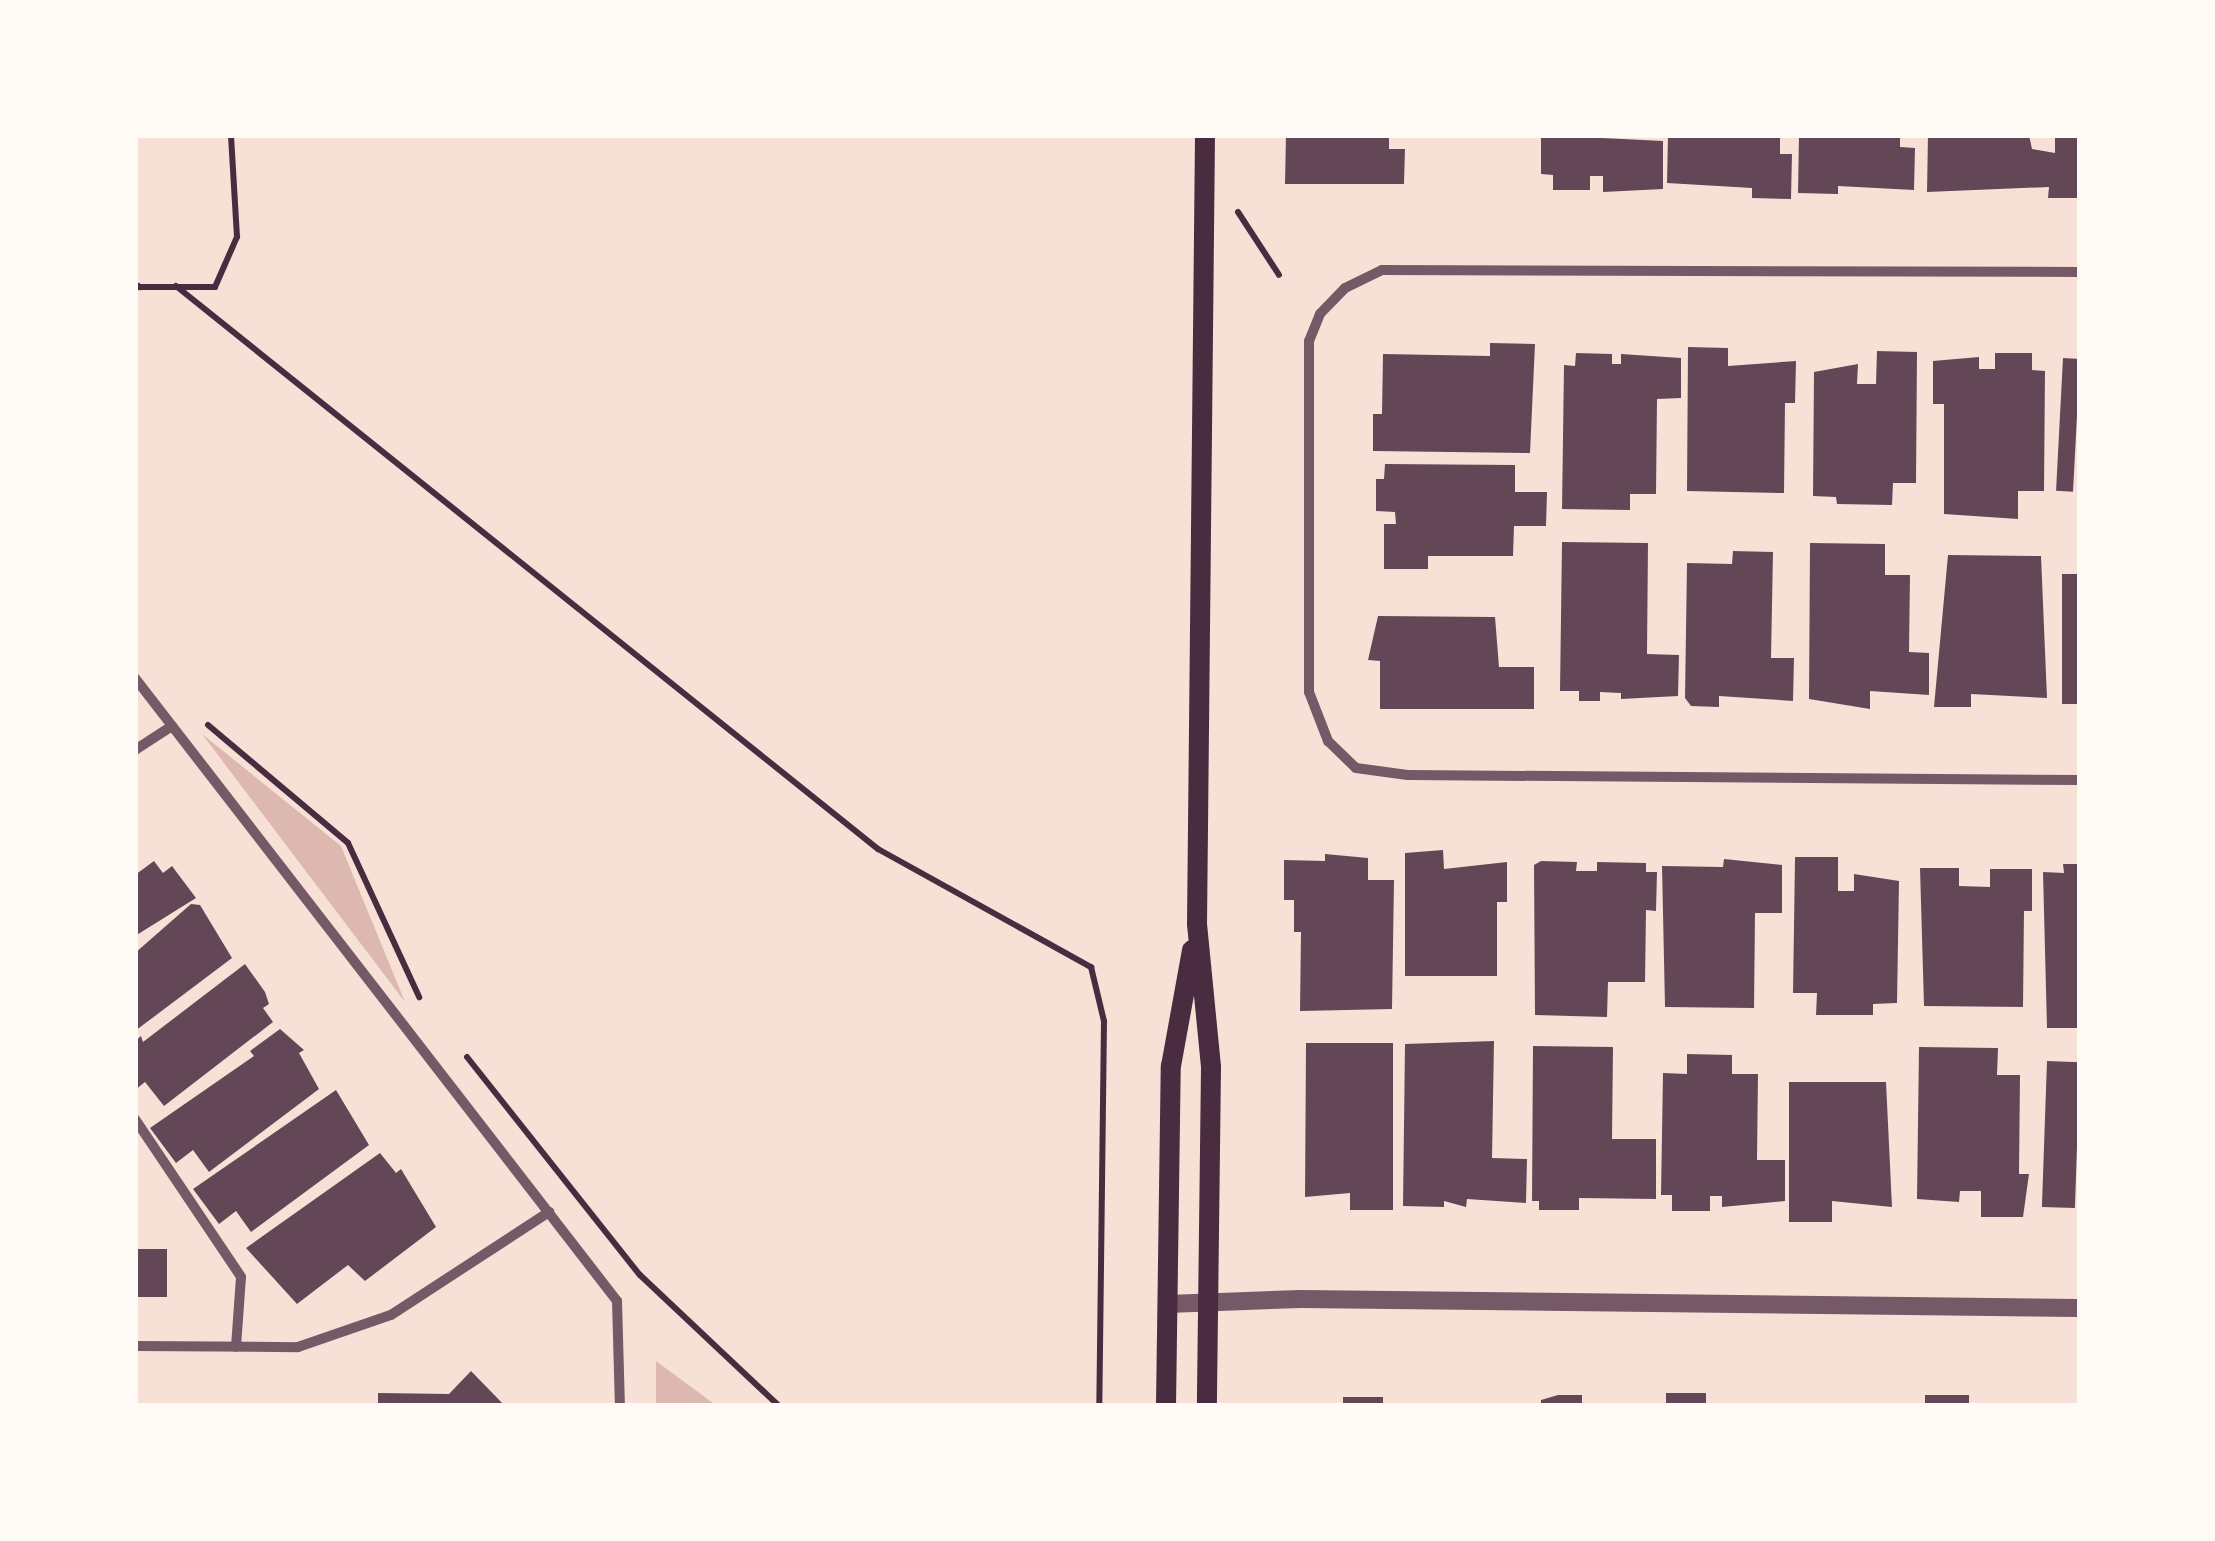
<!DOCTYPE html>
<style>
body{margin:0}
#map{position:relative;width:2215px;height:1541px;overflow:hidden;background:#f7e1d7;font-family:"Golos Text",sans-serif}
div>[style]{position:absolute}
.water>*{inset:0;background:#dcb8b0}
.building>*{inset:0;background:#644757;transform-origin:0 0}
.path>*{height:6px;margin:-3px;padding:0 3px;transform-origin:3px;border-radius:3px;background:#4a2c40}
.minor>*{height:10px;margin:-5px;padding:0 5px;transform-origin:5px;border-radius:5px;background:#755966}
.tertiary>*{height:18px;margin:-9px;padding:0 9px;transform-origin:9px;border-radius:9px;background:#755966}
.secondary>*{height:20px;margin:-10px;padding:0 10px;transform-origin:10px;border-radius:10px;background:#4a2c40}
span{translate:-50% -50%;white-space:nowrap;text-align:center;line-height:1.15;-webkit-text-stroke:8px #fffaf5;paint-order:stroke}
.frame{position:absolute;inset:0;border:138px solid #fffaf5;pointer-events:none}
</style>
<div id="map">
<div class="water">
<div style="clip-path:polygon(202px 734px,341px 846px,405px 1002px)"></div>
<div style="clip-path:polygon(656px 1361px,717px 1406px,656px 1406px)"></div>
</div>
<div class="building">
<div style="clip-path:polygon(1286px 135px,1389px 135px,1389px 149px,1405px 149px,1404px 184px,1285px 184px)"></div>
<div style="clip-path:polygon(1541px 135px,1663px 141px,1663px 189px,1603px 192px,1603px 176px,1590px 176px,1590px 190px,1553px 190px,1553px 175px,1541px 174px)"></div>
<div style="clip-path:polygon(1668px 135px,1780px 135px,1780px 154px,1792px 154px,1791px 199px,1752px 198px,1752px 188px,1667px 183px)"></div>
<div style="clip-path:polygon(1799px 135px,1900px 135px,1900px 147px,1915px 148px,1914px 190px,1838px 186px,1838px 194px,1798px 193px)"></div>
<div style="clip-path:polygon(1928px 135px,2029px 135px,2032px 149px,2055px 153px,2055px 135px,2080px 135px,2080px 198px,2048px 198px,2049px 187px,1927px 192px)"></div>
<div style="clip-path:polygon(1490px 343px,1535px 344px,1530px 453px,1373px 451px,1373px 414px,1382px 414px,1383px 354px,1490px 356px)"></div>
<div style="clip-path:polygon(1688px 347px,1728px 348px,1728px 366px,1796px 361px,1795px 403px,1785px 403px,1784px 493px,1687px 491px)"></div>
<div style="clip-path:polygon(1877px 351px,1917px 352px,1916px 483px,1893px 483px,1892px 505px,1837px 504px,1836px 497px,1813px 496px,1814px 372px,1858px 364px,1857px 384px,1876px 384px)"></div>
<div style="clip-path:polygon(1576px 353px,1612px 354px,1612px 364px,1621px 364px,1621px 354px,1681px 358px,1681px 398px,1657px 399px,1656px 494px,1630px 494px,1630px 510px,1562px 509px,1564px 365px,1575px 366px)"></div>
<div style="clip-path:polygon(1995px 353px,2032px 353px,2032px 370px,2045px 371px,2044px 491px,2018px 491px,2018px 519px,1944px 514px,1944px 404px,1933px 404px,1933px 361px,1979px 357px,1979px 369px,1995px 369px)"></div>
<div style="left:2063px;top:358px;width:17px;height:133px;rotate:3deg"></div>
<div style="clip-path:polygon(1385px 464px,1515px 465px,1515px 492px,1547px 492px,1546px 526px,1514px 526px,1513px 556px,1428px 556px,1428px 569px,1384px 569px,1384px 524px,1396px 524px,1395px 512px,1376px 511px,1376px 479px,1384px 479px)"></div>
<div style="clip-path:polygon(1562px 542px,1648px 543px,1647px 654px,1679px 655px,1678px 696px,1621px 699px,1621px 693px,1600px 692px,1600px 701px,1579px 701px,1579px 691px,1560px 691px)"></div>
<div style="clip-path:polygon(1810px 543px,1885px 544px,1885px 575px,1910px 575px,1909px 652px,1929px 653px,1929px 695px,1870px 691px,1870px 709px,1809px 699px)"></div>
<div style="clip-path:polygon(1733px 551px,1773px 552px,1771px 658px,1794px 658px,1793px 701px,1719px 696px,1719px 707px,1691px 706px,1685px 698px,1687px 563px,1732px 564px)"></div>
<div style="clip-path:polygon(1948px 555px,2041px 556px,2047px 698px,1971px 694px,1971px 707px,1934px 707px)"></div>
<div style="left:2062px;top:574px;width:18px;height:130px"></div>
<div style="clip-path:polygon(1378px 616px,1495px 617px,1499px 667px,1534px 667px,1534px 709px,1380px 709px,1380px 661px,1368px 660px)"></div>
<div style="clip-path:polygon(1443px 850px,1444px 869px,1507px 862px,1507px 902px,1497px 902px,1497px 976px,1405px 976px,1405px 853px)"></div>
<div style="clip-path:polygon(1325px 854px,1368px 858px,1368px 880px,1394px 880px,1392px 1009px,1300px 1011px,1301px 932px,1294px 932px,1294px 900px,1284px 900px,1284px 860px,1325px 861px)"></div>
<div style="clip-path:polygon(1795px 857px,1838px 857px,1838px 891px,1854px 891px,1854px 874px,1899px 881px,1897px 1003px,1873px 1004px,1873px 1015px,1816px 1015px,1817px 993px,1793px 993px)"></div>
<div style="clip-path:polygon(1724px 859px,1782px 865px,1782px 913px,1755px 913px,1754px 1008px,1665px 1007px,1662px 866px,1723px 867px)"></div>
<div style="clip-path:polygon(154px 861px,163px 873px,172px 866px,196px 898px,135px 936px,135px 875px)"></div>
<div style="clip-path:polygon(1541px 861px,1577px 862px,1576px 871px,1597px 871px,1597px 862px,1646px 863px,1646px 872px,1657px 872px,1656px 911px,1646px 910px,1645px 982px,1608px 982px,1607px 1017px,1535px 1015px,1534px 865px)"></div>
<div style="clip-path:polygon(2063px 864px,2080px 864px,2080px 1028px,2047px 1028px,2043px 872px,2064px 873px)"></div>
<div style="clip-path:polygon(1920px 868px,1959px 868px,1959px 886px,1990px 887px,1990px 869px,2032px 869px,2032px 911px,2024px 911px,2023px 1007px,1924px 1006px)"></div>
<div style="clip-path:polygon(191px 904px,200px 905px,232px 958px,135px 1031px,135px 953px)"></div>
<div style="clip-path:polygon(245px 964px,265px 992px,269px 1004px,263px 1008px,273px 1022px,164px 1106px,145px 1082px,135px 1090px,135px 1041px,141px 1036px,143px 1042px)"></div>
<div style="clip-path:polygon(280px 1029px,304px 1050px,299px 1053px,319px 1089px,209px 1172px,193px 1150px,176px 1163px,150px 1128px,254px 1056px,250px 1051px)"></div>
<div style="clip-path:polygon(1494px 1041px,1492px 1158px,1527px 1159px,1526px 1203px,1467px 1199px,1466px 1207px,1444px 1201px,1444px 1207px,1403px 1206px,1405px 1044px)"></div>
<div style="clip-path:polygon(1306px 1043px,1393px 1043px,1393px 1210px,1350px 1210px,1350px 1193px,1305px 1197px)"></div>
<div style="clip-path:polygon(1533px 1046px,1613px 1047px,1612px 1139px,1656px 1139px,1656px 1199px,1579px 1198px,1579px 1210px,1539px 1210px,1539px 1201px,1532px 1201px)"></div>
<div style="clip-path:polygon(1919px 1047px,1998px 1048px,1997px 1075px,2020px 1075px,2019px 1174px,2029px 1174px,2023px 1217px,1981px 1217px,1981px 1191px,1960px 1191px,1959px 1202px,1917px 1199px)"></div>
<div style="clip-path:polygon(1687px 1054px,1732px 1055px,1732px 1074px,1758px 1074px,1757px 1160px,1785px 1160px,1785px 1201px,1722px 1207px,1722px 1196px,1710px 1196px,1710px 1211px,1672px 1211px,1672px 1195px,1661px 1195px,1663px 1073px,1687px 1074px)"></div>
<div style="left:2047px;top:1061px;width:33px;height:146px;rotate:2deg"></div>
<div style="clip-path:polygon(1789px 1082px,1886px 1082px,1892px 1207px,1832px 1201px,1832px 1222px,1789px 1222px)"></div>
<div style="clip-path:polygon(336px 1090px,369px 1145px,251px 1232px,236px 1211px,219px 1224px,193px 1189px)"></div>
<div style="clip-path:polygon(380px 1153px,396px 1173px,401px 1169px,436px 1227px,365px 1281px,348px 1265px,297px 1304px,246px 1248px)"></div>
<div style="left:135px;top:1249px;width:32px;height:48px"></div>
<div style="clip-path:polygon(471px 1371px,505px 1406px,378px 1406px,378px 1393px,449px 1394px)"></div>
<div style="left:1666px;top:1393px;width:40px;height:13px"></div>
<div style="clip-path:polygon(1558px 1395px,1582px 1395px,1582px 1406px,1541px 1406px,1541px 1400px)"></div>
<div style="left:1925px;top:1395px;width:44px;height:11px"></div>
<div style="left:1343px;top:1397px;width:40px;height:9px"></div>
</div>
<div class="path">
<div style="left:1238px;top:212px;width:75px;rotate:56.9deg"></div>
<div style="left:135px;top:284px;width:6px;rotate:31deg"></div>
<div style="left:140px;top:287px;width:5px;rotate:180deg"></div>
<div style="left:176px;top:286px;width:900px;rotate:38.73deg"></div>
<div style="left:878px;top:849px;width:244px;rotate:29deg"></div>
<div style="left:1091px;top:967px;width:56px;rotate:76.5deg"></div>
<div style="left:1104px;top:1021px;width:385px;rotate:90.7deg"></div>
<div style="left:140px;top:287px;width:75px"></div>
<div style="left:215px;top:287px;width:55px;rotate:-66.3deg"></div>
<div style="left:237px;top:237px;width:102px;rotate:-93.4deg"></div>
<div style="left:208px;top:725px;width:183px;rotate:40.1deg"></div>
<div style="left:348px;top:843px;width:170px;rotate:65.2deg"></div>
<div style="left:467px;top:1057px;width:278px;rotate:51.6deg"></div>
<div style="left:640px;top:1275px;width:191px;rotate:43.3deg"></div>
</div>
<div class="minor">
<div style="left:2080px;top:272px;width:698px;rotate:-179.84deg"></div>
<div style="left:1382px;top:270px;width:41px;rotate:154.1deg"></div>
<div style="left:1345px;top:288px;width:36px;rotate:134deg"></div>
<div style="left:1320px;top:314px;width:29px;rotate:112deg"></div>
<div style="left:1309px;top:341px;width:351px;rotate:90deg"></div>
<div style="left:1309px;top:692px;width:53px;rotate:68.8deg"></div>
<div style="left:1328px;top:741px;width:39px;rotate:44deg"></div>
<div style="left:1356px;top:768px;width:52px;rotate:7.7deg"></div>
<div style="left:1408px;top:775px;width:672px;rotate:0.43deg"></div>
<div style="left:135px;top:678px;width:788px;rotate:52.27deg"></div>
<div style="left:617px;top:1301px;width:105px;rotate:88.4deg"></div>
<div style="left:135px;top:750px;width:44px;rotate:-33deg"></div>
<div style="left:135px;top:1119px;width:190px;rotate:56.1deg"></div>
<div style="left:241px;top:1277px;width:70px;rotate:94.1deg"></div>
<div style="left:135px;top:1346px;width:163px;rotate:0.4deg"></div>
<div style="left:298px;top:1347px;width:98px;rotate:-19deg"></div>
<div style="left:391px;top:1315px;width:189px;rotate:-33.1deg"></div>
</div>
<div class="tertiary">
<div style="left:1168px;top:1304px;width:133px;rotate:-2.2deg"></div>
<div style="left:1301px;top:1299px;width:779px;rotate:0.66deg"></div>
</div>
<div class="secondary">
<div style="left:1205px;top:135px;width:789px;rotate:90.58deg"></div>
<div style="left:1197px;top:924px;width:144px;rotate:84.4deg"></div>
<div style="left:1211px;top:1067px;width:339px;rotate:90.7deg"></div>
<div style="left:1166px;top:1406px;width:340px;rotate:-89.2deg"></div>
<div style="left:1171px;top:1066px;width:118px;rotate:-79.7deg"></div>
</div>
<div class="frame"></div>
</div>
